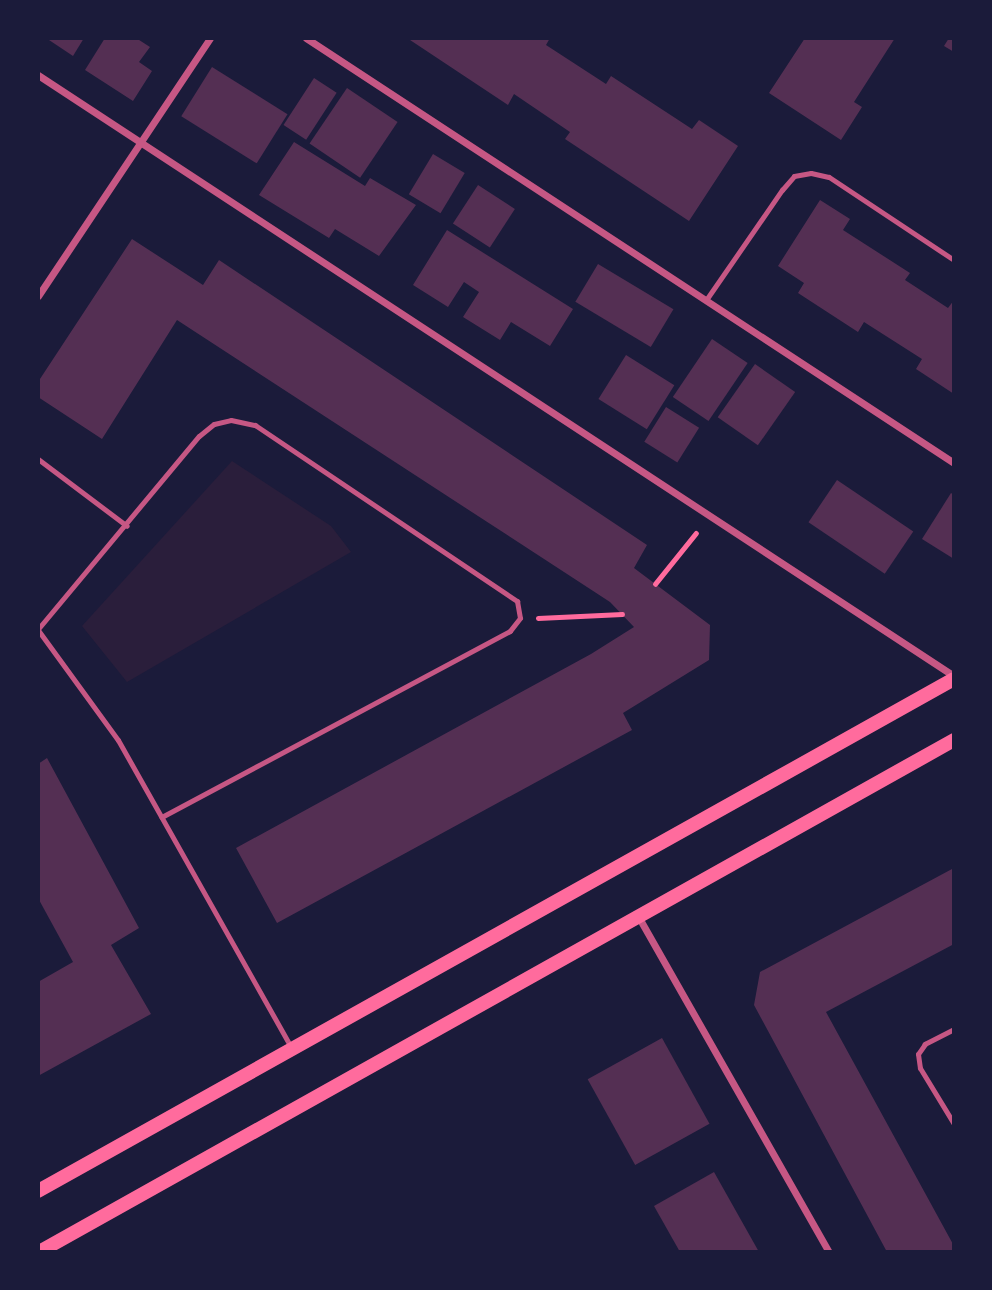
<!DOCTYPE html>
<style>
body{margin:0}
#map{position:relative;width:992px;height:1290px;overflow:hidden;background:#1b1b3a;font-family:"Varela Round",sans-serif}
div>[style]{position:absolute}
.green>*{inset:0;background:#2a1e3b}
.building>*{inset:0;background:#542f53;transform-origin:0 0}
.path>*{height:4.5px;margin:-2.25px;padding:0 2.25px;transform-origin:2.25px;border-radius:2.25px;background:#ff6b9d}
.service>*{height:5px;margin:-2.5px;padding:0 2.5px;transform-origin:2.5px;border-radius:2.5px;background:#c65784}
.minor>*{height:7px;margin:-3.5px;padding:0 3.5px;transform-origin:3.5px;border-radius:3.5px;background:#c65784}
.secondary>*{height:14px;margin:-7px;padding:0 7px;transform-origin:7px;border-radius:7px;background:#ff6b9d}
span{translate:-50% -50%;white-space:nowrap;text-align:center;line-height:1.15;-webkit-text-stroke:7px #1b1b3a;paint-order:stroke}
.frame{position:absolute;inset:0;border:40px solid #1b1b3a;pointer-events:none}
</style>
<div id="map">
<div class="green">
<div style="clip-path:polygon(232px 461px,331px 526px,351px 552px,127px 682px,82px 626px)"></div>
</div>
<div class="building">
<div style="clip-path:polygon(46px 38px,84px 38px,73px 56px)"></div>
<div style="clip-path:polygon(105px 38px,136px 38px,150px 47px,139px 62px,152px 71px,133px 101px,85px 70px)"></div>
<div style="clip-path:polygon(407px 38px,550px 38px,546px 45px,606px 84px,611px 76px,692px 129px,699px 120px,738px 146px,689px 221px,565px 139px,570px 132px,514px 94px,508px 105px)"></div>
<div style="clip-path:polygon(805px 38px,895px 38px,854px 102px,862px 107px,841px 140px,769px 93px)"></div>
<div style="clip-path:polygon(949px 38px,954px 38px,954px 52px,944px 46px)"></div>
<div style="left:212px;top:67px;width:89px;height:58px;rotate:32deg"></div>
<div style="left:314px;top:78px;width:27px;height:56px;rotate:33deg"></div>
<div style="left:347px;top:88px;width:61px;height:67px;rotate:34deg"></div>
<div style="clip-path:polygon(294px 142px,365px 186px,370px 178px,416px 205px,379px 256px,335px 229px,329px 238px,259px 195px)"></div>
<div style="left:433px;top:154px;width:37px;height:47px;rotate:31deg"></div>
<div style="left:478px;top:185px;width:44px;height:46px;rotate:33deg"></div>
<div style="clip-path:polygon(820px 200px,850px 219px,843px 230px,910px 273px,905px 280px,948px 308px,954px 300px,954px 394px,916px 369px,922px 359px,864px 322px,858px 332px,798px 293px,804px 283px,778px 266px)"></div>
<div style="clip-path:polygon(447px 230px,573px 309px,550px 346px,511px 322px,500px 340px,463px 317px,479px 292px,464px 282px,448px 307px,413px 285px)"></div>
<div style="clip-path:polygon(132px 239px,203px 285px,219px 260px,647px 545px,634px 568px,710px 625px,709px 660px,623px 713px,632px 730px,277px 923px,236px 848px,591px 654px,634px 627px,610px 602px,177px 320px,102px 439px,38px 397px,38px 382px)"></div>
<div style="left:598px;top:264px;width:88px;height:44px;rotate:31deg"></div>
<div style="left:712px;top:339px;width:43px;height:70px;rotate:34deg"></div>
<div style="left:626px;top:355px;width:57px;height:52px;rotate:32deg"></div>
<div style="left:755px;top:364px;width:49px;height:65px;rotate:35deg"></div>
<div style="left:666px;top:407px;width:39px;height:41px;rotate:32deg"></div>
<div style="left:837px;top:480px;width:92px;height:51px;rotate:34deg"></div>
<div style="clip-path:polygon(951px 493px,954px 495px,954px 559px,922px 539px)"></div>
<div style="clip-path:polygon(47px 758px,139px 928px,111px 945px,151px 1014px,38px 1076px,38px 982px,73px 962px,38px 898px,38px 764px)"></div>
<div style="clip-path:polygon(952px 869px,954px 944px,826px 1012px,954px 1246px,954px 1252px,887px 1252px,754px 1005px,760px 972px)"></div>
<div style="left:662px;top:1038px;width:98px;height:85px;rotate:61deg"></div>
<div style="clip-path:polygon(714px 1172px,759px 1252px,680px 1252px,654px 1206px)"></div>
</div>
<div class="path">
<div style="left:655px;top:584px;width:65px;rotate:-51.2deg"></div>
<div style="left:538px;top:618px;width:84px;rotate:-2.7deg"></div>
</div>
<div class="service">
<div style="left:706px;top:300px;width:134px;rotate:-55.4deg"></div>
<div style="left:782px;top:190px;width:18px;rotate:-49deg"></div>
<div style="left:794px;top:176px;width:17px;rotate:-10deg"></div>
<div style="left:811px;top:173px;width:18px;rotate:13deg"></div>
<div style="left:829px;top:177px;width:150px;rotate:33.6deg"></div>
<div style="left:38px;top:459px;width:111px;rotate:37deg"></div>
<div style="left:38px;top:629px;width:251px;rotate:-50.2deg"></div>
<div style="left:199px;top:436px;width:19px;rotate:-39deg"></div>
<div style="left:214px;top:424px;width:17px;rotate:-13deg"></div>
<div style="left:231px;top:420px;width:25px;rotate:12deg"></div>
<div style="left:255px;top:425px;width:316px;rotate:33.9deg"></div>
<div style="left:517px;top:601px;width:17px;rotate:80deg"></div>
<div style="left:520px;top:618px;width:16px;rotate:128deg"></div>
<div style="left:510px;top:631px;width:395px;rotate:151.9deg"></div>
<div style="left:38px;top:630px;width:136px;rotate:54deg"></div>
<div style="left:118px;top:740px;width:352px;rotate:60.6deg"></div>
<div style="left:954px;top:1029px;width:33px;rotate:153deg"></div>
<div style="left:925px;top:1044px;width:12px;rotate:125deg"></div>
<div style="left:918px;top:1054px;width:14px;rotate:82deg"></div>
<div style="left:920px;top:1068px;width:66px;rotate:58.7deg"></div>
</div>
<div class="minor">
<div style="left:306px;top:38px;width:775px;rotate:33.26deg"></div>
<div style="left:38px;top:75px;width:1096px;rotate:33.27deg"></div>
<div style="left:38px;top:296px;width:310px;rotate:-56.3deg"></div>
<div style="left:638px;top:916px;width:386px;rotate:60.4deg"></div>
</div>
<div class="secondary">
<div style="left:38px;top:1191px;width:1049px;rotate:-29.2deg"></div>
<div style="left:39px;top:1252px;width:1049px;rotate:-29.23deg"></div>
</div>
<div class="frame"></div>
</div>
